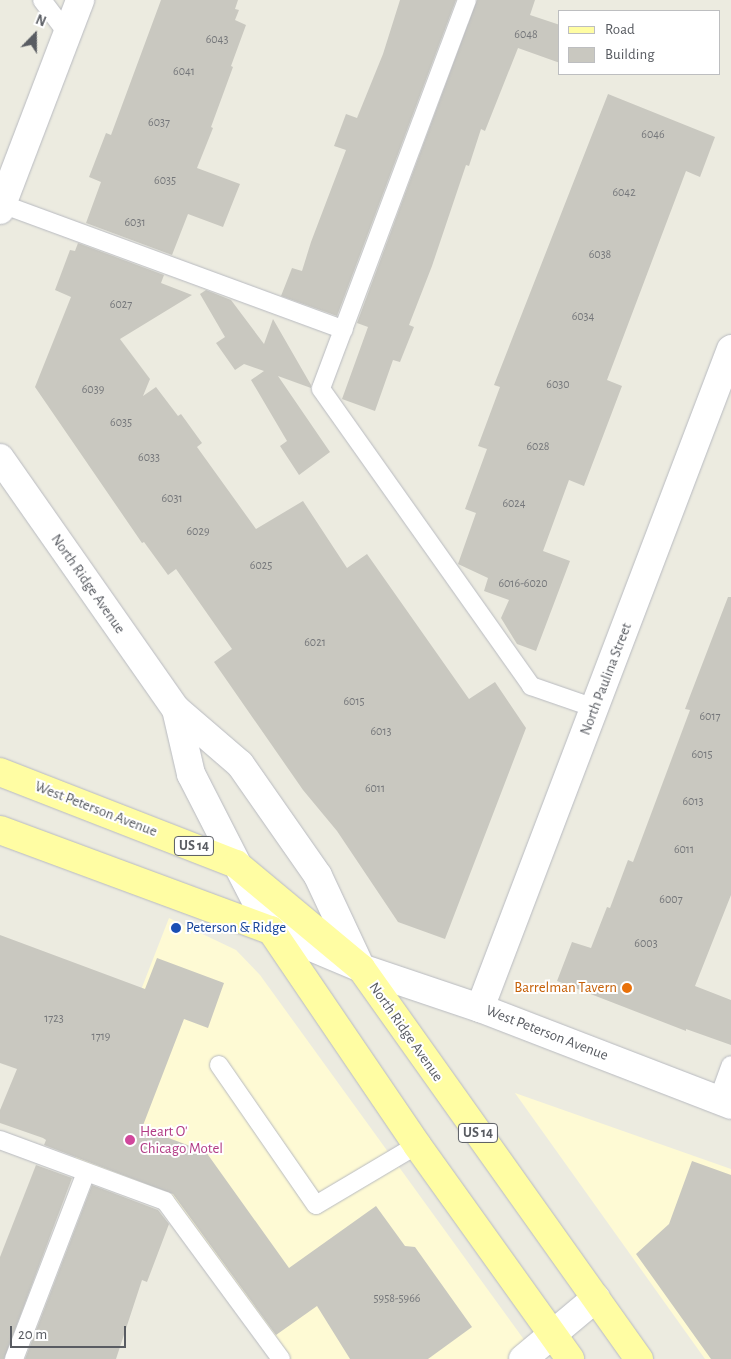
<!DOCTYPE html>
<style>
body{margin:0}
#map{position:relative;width:731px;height:1359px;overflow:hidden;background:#ecebe0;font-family:"Alegreya Sans",sans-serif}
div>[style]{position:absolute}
.commercial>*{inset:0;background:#fefad4}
.building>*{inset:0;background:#c9c8c0}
.roads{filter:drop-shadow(0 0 1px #b8bac0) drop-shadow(0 0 1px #b8bac0)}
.service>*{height:18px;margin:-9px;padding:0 9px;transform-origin:9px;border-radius:9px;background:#fff}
.minor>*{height:28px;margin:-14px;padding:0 14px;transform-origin:14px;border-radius:14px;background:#fff}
.secondary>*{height:28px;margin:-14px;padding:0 14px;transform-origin:14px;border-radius:14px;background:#fff}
.primary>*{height:28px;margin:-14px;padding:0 14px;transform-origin:14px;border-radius:14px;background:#fffda3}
.dots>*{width:14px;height:14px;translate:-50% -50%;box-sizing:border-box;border:2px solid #fff;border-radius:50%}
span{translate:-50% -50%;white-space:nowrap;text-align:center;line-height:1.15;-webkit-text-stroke:4px #fff;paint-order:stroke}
.number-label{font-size:12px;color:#75777a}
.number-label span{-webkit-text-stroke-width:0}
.shield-label span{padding:1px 4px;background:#fff;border:1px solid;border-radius:4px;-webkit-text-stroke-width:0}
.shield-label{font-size:14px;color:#595c62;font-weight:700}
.street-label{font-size:15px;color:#595c62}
.transit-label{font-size:15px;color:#164399}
.left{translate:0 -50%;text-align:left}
.food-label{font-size:15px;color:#c56008}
.right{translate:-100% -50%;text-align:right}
.hotel-label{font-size:15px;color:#b23c85}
.legend{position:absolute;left:558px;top:10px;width:162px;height:65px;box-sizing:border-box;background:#fff;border:1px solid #bdbec0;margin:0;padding:6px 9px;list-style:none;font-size:15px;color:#595c62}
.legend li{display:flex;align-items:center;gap:10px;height:25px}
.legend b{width:25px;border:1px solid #bdbec0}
.north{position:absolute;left:10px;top:10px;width:50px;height:50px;-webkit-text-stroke:4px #fff;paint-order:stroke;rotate:22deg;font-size:14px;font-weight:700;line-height:20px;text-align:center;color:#595c62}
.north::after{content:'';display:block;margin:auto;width:18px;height:22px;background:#595c62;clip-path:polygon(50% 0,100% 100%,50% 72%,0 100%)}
.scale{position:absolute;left:10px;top:1326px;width:116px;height:22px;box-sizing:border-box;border:2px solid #595c62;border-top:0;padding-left:6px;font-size:15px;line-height:18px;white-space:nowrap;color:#595c62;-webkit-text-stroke:4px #fff;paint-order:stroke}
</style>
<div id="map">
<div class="commercial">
<div style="clip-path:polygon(169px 918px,236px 950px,260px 975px,538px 1359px,281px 1359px,165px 1201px,72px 1167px)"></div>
<div style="clip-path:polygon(515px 1093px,731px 1169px,731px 1359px,705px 1359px)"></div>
</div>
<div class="building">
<div style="clip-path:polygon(161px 0,238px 0,235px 9px,239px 10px,235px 20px,246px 25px,231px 66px,233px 67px,211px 127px,213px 128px,197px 168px,240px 184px,223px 227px,188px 214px,172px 255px,86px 223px,101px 182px,89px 177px,106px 133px,111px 135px)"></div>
<div style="clip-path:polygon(400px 0,456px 0,337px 316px,281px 296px,292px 268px,302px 271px,311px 242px,346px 150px,334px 146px,346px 114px,357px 118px,383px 54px)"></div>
<div style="clip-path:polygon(477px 0,535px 0,530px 15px,560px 25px,560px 63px,518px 48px,485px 131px,481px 129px,469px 166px,466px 165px,432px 266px,409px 325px,414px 327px,400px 362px,393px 360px,375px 411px,342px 399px,368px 327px,357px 323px)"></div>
<div style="clip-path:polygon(608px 94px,715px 137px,700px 177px,686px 171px,607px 380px,622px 386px,611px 415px,584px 486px,569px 480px,543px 551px,570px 561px,536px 651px,517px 644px,501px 618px,509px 600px,484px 591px,488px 578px,458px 564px,476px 513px,465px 509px,487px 449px,478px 446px,500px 387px,494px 385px)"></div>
<div style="clip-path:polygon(78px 243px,164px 275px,161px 283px,192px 295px,120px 339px,150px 379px,143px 396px,156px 387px,178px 416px,181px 414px,202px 443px,197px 447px,256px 529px,303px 501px,347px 568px,367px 554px,469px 699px,495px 682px,526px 728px,445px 939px,398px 922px,337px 831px,303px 790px,214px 662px,232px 649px,176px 569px,168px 575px,144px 542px,142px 543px,35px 387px,71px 297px,55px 290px,70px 250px,75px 251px)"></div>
<div style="clip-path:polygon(206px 290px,231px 300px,264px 344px,273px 319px,311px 385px,311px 388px,278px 376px,330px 452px,299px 475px,280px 446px,287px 441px,251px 380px,264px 371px,244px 364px,235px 370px,216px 343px,225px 337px,200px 294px)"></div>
<div style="clip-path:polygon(728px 597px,731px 597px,731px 895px,695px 986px,731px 1000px,731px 1045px,686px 1029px,686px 1031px,557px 981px,572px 942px,591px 948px,607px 907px,610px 908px,628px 860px,633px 862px,690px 710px,685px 709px)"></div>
<div style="clip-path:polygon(0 935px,145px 989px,157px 958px,224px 983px,208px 1028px,184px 1019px,142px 1128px,206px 1152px,289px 1268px,376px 1206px,405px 1246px,415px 1247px,472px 1327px,428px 1359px,350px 1359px,317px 1306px,276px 1335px,173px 1194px,44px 1145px,46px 1140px,43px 1138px,0 1123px,0 1110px,17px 1069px,0 1063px)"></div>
<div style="clip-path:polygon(692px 1161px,731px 1175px,731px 1359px,711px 1359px,636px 1254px,669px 1224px)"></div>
<div style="clip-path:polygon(36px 1165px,72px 1178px,4px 1359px,0 1359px,0 1257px)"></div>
<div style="clip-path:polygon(92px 1185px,158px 1210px,169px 1224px,147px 1282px,142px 1280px,116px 1359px,25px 1359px)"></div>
</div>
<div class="roads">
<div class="service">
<div style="left:42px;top:0;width:41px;rotate:52.9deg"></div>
<div style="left:467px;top:0;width:415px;rotate:110.6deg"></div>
<div style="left:321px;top:389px;width:364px;rotate:54.7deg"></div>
<div style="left:531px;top:686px;width:68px;rotate:19deg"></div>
<div style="left:2px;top:204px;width:364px;rotate:20.2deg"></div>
<div style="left:219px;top:1065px;width:170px;rotate:55.3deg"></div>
<div style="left:316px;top:1205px;width:117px;rotate:-30.7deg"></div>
<div style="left:718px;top:1100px;width:37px;rotate:-70deg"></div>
<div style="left:0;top:1140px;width:176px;rotate:20.3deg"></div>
<div style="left:165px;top:1201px;width:196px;rotate:53.7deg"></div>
<div style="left:14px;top:1359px;width:200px;rotate:-68.9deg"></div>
</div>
<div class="minor">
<div style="left:0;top:210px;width:225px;rotate:-69.1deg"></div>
<div style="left:480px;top:1008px;width:705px;rotate:-69.15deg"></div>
<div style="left:523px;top:1359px;width:95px;rotate:-39.9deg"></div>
</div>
<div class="secondary">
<div style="left:0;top:458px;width:307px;rotate:55deg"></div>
<div style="left:176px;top:709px;width:84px;rotate:40.7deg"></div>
<div style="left:240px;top:764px;width:136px;rotate:55.1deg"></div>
<div style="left:318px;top:876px;width:102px;rotate:64.9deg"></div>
<div style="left:176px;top:709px;width:67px;rotate:77deg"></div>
<div style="left:191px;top:774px;width:175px;rotate:62.9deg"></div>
<div style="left:271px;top:930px;width:98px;rotate:22.9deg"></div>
<div style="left:361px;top:968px;width:126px;rotate:18.6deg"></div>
<div style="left:480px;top:1008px;width:269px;rotate:21.1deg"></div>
</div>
<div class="primary">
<div style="left:0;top:772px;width:253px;rotate:21.3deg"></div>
<div style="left:236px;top:864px;width:163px;rotate:39.8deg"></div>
<div style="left:361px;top:968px;width:480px;rotate:54.6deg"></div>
<div style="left:0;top:830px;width:289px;rotate:20.3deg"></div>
<div style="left:271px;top:930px;width:260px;rotate:55.8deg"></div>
<div style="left:417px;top:1145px;width:263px;rotate:54.4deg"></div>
</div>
</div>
<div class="dots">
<div style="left:176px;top:928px;background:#1a4fb4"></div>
<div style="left:627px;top:988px;background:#e8710a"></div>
<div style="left:130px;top:1140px;background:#d1479c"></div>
</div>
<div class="number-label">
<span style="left:526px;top:35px">6048</span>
<span style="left:217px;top:40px">6043</span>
<span style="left:184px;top:72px">6041</span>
<span style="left:159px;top:123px">6037</span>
<span style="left:653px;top:135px">6046</span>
<span style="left:165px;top:181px">6035</span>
<span style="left:624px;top:193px">6042</span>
<span style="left:135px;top:223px">6031</span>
<span style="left:600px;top:255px">6038</span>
<span style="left:121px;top:305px">6027</span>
<span style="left:583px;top:317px">6034</span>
<span style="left:558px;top:385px">6030</span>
<span style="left:93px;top:390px">6039</span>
<span style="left:121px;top:423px">6035</span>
<span style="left:538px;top:447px">6028</span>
<span style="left:149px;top:458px">6033</span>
<span style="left:172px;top:499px">6031</span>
<span style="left:514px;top:504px">6024</span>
<span style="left:198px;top:532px">6029</span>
<span style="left:261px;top:566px">6025</span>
<span style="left:523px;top:584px">6016-6020</span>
<span style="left:315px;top:643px">6021</span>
<span style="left:354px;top:702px">6015</span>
<span style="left:710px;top:717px">6017</span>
<span style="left:381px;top:732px">6013</span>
<span style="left:702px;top:755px">6015</span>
<span style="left:375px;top:789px">6011</span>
<span style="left:693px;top:802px">6013</span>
<span style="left:684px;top:850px">6011</span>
<span style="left:671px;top:900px">6007</span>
<span style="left:646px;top:944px">6003</span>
<span style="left:54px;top:1019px">1723</span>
<span style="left:101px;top:1037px">1719</span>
<span style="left:397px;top:1299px">5958-5966</span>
</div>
<div class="shield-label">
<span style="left:194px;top:846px">US 14</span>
<span style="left:478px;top:1133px">US 14</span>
</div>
<div class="street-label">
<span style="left:88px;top:584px;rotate:55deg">North Ridge Avenue</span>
<span style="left:606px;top:679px;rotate:-69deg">North Paulina Street</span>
<span style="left:96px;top:809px;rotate:21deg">West Peterson Avenue</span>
<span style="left:406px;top:1032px;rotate:55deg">North Ridge Avenue</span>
<span style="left:547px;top:1033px;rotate:21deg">West Peterson Avenue</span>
</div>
<div class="transit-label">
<span class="left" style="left:186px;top:928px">Peterson &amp; Ridge</span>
</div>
<div class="food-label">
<span class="right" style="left:617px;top:988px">Barrelman Tavern</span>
</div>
<div class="hotel-label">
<span class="left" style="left:140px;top:1140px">Heart O'<br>Chicago Motel</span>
</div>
<ul class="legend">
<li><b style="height:6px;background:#fffda3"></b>Road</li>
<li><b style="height:14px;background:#c9c8c0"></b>Building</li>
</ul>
<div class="north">N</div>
<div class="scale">20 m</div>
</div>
